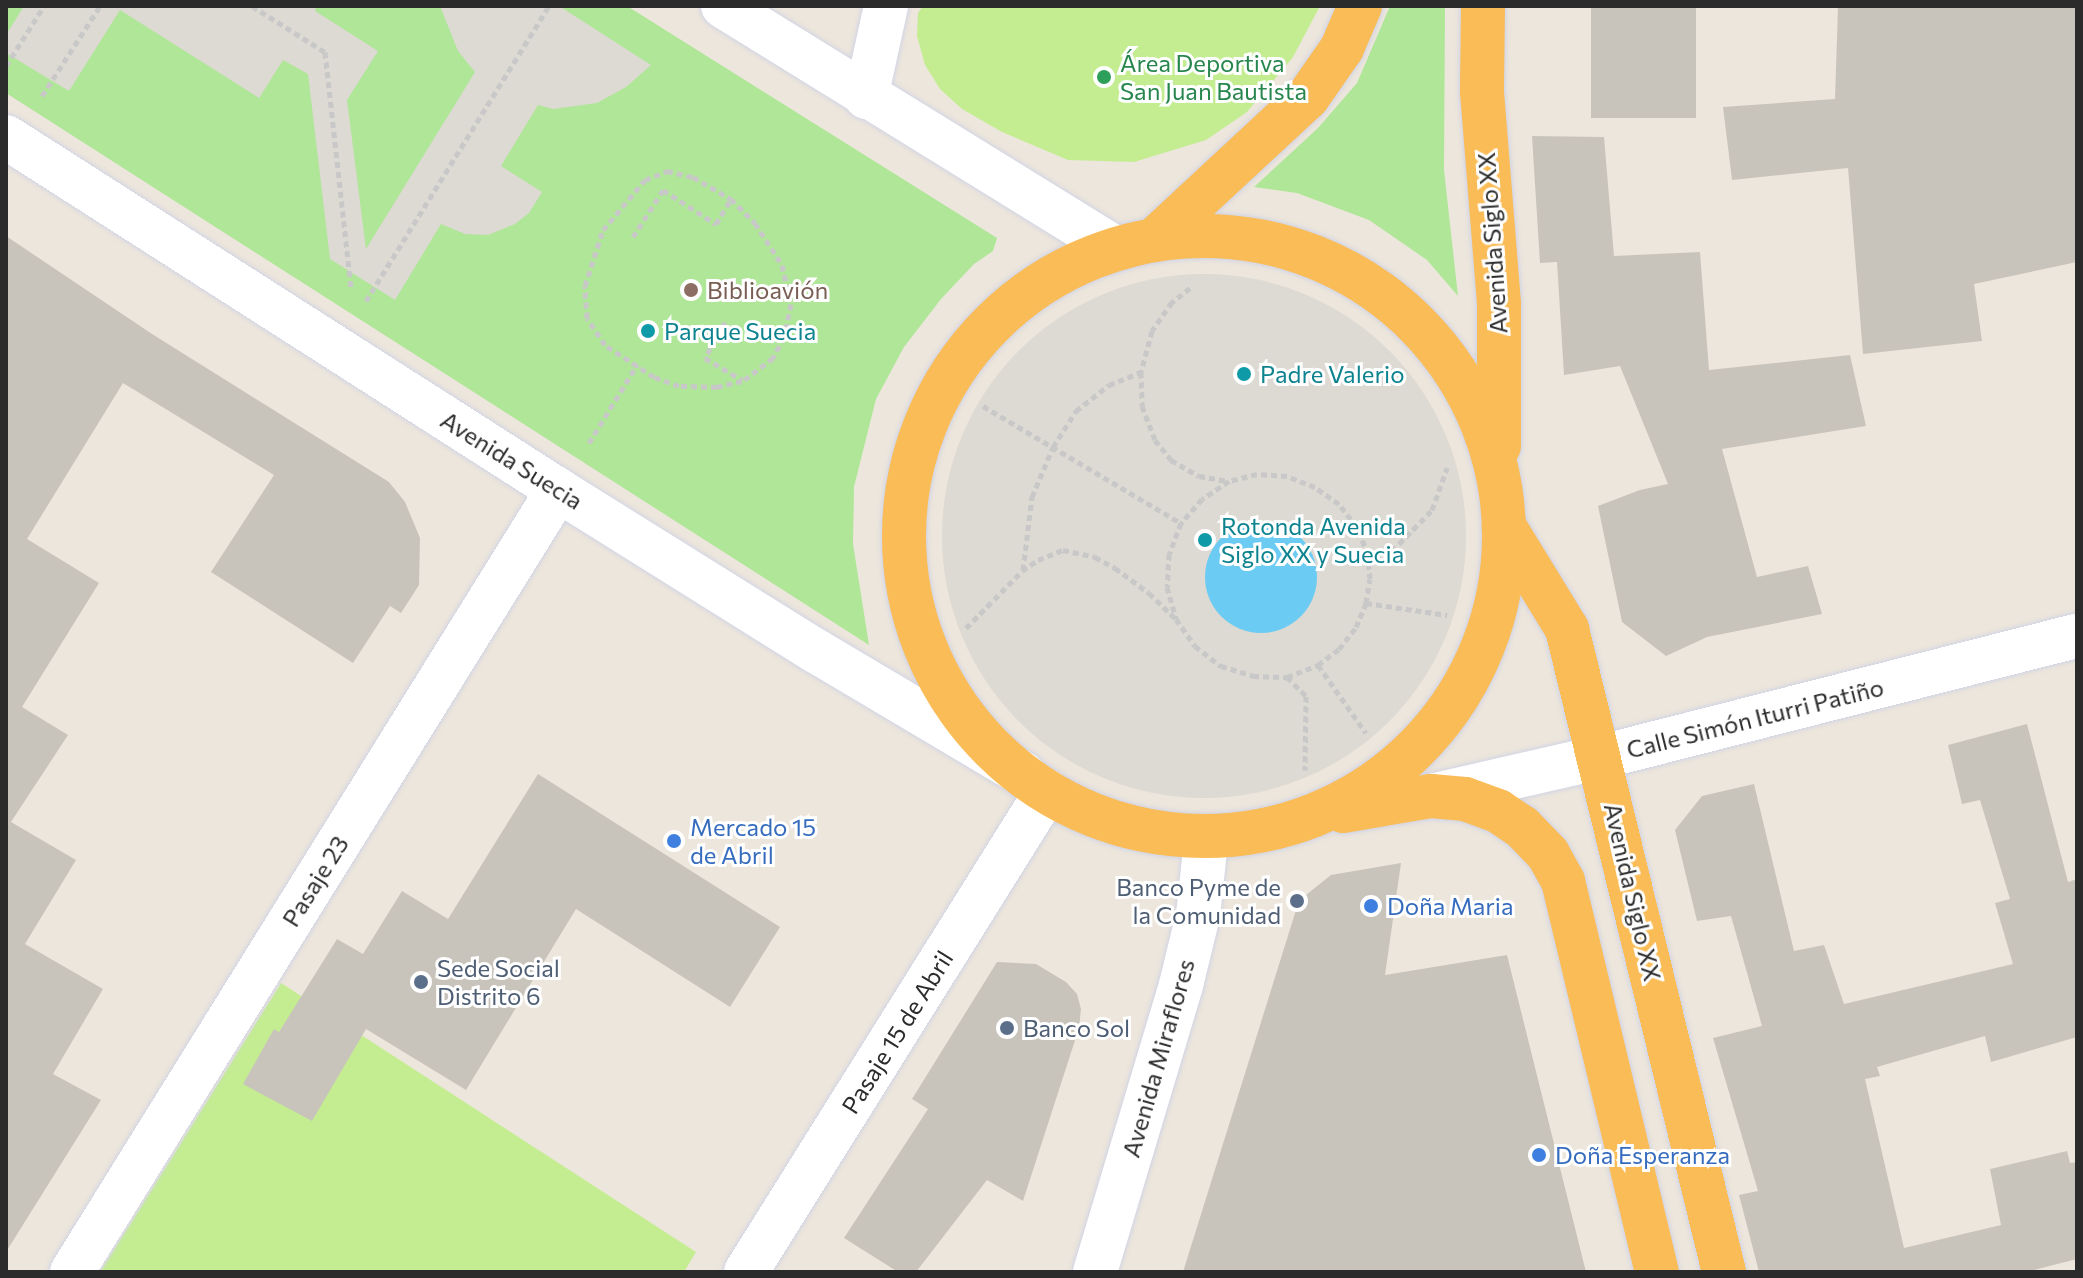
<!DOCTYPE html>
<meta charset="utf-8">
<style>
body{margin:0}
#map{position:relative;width:2083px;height:1278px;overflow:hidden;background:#ede6dc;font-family:Commissioner,sans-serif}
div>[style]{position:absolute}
.green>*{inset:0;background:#afe697}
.pitch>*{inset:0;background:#c4ed92}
.plaza>*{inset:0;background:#ddd9d3}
.round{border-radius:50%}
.water>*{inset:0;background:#6bcbf3}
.building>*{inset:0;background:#c9c4bb;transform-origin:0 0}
.path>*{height:5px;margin-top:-2.5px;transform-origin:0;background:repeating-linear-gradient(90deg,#c8c8c8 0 6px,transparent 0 10px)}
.roads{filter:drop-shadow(0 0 2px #d1d4e4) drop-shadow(0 0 2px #d1d4e4)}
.minor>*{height:44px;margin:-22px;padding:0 22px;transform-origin:22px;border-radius:22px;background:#fff}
.tertiary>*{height:44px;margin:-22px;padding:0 22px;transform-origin:22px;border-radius:22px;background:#fff}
.secondary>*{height:44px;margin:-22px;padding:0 22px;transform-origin:22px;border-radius:22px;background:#fff}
.trunk>*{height:44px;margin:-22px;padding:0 22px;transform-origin:22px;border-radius:22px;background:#fabc57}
.trunk>.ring{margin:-22px;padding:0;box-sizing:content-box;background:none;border:44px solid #fabc57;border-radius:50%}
.dots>*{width:22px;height:22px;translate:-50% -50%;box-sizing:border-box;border:4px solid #fff;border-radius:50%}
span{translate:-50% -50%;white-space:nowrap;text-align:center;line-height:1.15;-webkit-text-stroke:6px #fff;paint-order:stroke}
.leisure-label{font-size:24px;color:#27864d}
.left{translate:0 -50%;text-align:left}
.street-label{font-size:24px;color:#2b2b2b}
.education-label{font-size:24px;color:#785e54}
.culture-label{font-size:24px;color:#0d838f}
.shop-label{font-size:24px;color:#366cbe}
.service-label{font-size:24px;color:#4e5e75}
.right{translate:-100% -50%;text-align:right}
.frame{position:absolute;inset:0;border:8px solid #2b2b2b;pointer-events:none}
</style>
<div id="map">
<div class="green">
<div style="clip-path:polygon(6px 6px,627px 6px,997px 238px,993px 251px,974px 264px,941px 299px,904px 347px,876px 399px,854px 487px,853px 544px,869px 645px,6px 93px)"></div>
<div style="clip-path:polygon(1390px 6px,1445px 6px,1444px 170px,1458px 296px,1427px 260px,1369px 220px,1297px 193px,1254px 187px,1318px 128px,1357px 83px)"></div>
</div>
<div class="pitch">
<div style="clip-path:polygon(923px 6px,1320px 6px,1293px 57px,1247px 112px,1206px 140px,1134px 162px,1068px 160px,1002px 132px,962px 109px,940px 89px,925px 65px,917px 36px,918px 13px)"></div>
<div style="clip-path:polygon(281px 983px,696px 1252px,684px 1272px,100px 1272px)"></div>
</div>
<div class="plaza">
<div style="clip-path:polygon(24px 6px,317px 6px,315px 11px,378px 51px,347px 100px,366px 249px,475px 72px,458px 51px,440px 6px,559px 6px,651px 65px,626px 87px,597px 103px,553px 109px,538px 105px,501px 166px,542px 192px,529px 213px,515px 224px,488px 235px,465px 234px,441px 224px,395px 300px,330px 259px,308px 74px,283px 60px,259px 98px,120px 10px,69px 91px,6px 53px,6px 35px)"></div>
<div class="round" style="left:942px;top:274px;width:524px;height:524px"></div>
</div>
<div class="water">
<div class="round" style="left:1205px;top:521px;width:112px;height:112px"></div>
</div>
<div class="building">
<div style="left:1591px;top:6px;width:105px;height:112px"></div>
<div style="clip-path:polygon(1838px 6px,2077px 6px,2077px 262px,1974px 284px,1982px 341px,1863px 354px,1848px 168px,1732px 180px,1723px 107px,1835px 99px)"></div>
<div style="clip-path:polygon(1532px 136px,1604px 137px,1614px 256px,1700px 252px,1709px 370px,1850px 355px,1866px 426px,1722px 449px,1757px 577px,1808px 566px,1822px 614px,1707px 637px,1666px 656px,1622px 622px,1598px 506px,1640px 490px,1668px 484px,1620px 366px,1564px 375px,1557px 262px,1540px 263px)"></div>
<div style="clip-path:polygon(6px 236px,152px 334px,389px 482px,405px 502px,420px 538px,419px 585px,401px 613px,390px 606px,353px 663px,211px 572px,274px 475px,123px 383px,27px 539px,99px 583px,22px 707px,68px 735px,11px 822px,76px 860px,25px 944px,103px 989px,53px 1074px,101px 1100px,6px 1252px)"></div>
<div style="clip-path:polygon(2027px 724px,2068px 882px,2077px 879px,2077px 1037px,1991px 1062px,1985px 1036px,1877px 1067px,1880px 1076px,1865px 1079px,1904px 1248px,2001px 1225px,1990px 1169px,2067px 1151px,2070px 1163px,2077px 1162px,2077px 1259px,2026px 1272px,1759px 1272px,1739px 1195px,1758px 1191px,1713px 1038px,1762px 1026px,1731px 916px,1697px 921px,1675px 830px,1702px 796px,1754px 784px,1794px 951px,1824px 945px,1844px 1004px,2013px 964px,1995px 903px,2010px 899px,1980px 800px,1962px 804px,1948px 745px)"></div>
<div style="clip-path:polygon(538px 774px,780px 927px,730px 1007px,576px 909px,466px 1090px,366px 1029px,312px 1121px,243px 1084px,274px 1029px,279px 1032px,337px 939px,363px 954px,402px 891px,448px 919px)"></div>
<div style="clip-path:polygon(1401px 863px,1385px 975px,1507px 955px,1586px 1272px,1183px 1272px,1296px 910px,1306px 895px,1331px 875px)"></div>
<div style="clip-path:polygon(997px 962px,1036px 964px,1066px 982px,1077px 994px,1081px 1009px,1079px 1028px,1023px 1201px,987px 1180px,916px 1272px,898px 1272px,844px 1238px,928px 1109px,912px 1099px)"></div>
</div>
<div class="path">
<div style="left:252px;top:6px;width:86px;rotate:32.2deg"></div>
<div style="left:325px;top:52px;width:238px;rotate:83.7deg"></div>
<div style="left:6px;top:66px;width:71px;rotate:-57.7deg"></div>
<div style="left:42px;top:96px;width:107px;rotate:-57.2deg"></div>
<div style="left:667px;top:171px;width:27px;rotate:13deg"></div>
<div style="left:693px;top:177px;width:44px;rotate:30.1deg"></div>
<div style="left:731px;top:199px;width:34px;rotate:45deg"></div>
<div style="left:755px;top:223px;width:50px;rotate:57.3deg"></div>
<div style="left:782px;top:265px;width:40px;rotate:77deg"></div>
<div style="left:791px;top:304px;width:34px;rotate:102deg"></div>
<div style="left:784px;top:337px;width:24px;rotate:118deg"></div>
<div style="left:773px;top:358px;width:39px;rotate:143deg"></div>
<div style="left:742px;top:381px;width:26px;rotate:167deg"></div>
<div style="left:717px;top:387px;width:38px;rotate:-178deg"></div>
<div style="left:679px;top:386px;width:27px;rotate:-160deg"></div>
<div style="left:654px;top:377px;width:59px;rotate:-146.9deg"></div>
<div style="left:605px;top:345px;width:32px;rotate:-124deg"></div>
<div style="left:587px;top:318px;width:32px;rotate:-94deg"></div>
<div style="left:585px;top:286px;width:59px;rotate:-72.2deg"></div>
<div style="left:603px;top:230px;width:65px;rotate:-50deg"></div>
<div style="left:645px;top:180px;width:24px;rotate:-22deg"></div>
<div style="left:633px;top:237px;width:56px;rotate:-57.4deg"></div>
<div style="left:663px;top:190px;width:63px;rotate:32.7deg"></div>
<div style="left:716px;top:224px;width:29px;rotate:-59deg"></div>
<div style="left:1190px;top:288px;width:23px;rotate:142deg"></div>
<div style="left:1172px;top:302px;width:35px;rotate:125deg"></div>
<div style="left:1152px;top:331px;width:42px;rotate:105deg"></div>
<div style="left:1141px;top:372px;width:34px;rotate:88deg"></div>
<div style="left:1142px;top:406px;width:36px;rotate:69deg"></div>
<div style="left:1155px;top:440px;width:26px;rotate:51deg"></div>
<div style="left:1171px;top:460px;width:32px;rotate:30deg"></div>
<div style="left:1199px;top:476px;width:29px;rotate:10deg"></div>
<div style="left:366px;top:301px;width:347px;rotate:-58.2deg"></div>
<div style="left:725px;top:322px;width:41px;rotate:119.1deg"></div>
<div style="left:705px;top:358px;width:43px;rotate:30.7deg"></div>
<div style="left:983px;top:406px;width:230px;rotate:30.6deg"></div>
<div style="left:589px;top:443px;width:92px;rotate:-58.4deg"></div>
<div style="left:1368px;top:555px;width:24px;rotate:-9deg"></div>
<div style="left:1392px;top:551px;width:57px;rotate:-45.7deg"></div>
<div style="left:1432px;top:510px;width:45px;rotate:-70.3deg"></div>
<div style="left:1023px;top:570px;width:74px;rotate:-83deg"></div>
<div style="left:1032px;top:497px;width:54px;rotate:-67.2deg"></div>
<div style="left:1053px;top:447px;width:43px;rotate:-57.4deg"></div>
<div style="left:1076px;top:411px;width:42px;rotate:-38.2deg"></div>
<div style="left:1109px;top:385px;width:35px;rotate:-22deg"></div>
<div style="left:1366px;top:603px;width:82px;rotate:8.4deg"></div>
<div style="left:966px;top:628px;width:80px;rotate:-45.5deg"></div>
<div style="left:1022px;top:571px;width:19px;rotate:-35deg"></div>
<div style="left:1038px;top:560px;width:27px;rotate:-22deg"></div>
<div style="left:1063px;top:550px;width:33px;rotate:12deg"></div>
<div style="left:1095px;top:557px;width:23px;rotate:29deg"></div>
<div style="left:1115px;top:568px;width:42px;rotate:36.3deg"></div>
<div style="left:1149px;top:593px;width:37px;rotate:44deg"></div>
<div style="left:1176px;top:619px;width:33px;rotate:55deg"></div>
<div style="left:1195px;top:646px;width:33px;rotate:38deg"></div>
<div style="left:1221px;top:666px;width:34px;rotate:17deg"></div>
<div style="left:1253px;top:676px;width:34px;rotate:2deg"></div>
<div style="left:1287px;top:677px;width:33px;rotate:-21deg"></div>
<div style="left:1318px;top:665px;width:26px;rotate:-37deg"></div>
<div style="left:1339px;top:649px;width:28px;rotate:-52deg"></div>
<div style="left:1356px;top:627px;width:26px;rotate:-67deg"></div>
<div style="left:1366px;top:603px;width:24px;rotate:-81deg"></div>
<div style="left:1370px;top:579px;width:24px;rotate:-95deg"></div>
<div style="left:1368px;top:555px;width:30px;rotate:-111deg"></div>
<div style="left:1357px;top:527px;width:29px;rotate:-128deg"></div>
<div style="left:1339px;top:504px;width:29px;rotate:-145deg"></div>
<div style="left:1315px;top:487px;width:30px;rotate:-159deg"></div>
<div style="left:1287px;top:476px;width:30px;rotate:-176deg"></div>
<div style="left:1257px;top:474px;width:29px;rotate:166deg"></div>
<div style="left:1229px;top:481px;width:32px;rotate:146deg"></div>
<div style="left:1202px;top:499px;width:32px;rotate:131deg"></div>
<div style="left:1181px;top:523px;width:33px;rotate:111deg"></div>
<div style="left:1169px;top:554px;width:33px;rotate:93deg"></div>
<div style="left:1167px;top:587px;width:33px;rotate:74deg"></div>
<div style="left:1318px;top:665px;width:83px;rotate:54.8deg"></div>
<div style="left:1287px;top:677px;width:27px;rotate:45deg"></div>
<div style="left:1306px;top:696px;width:74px;rotate:90.8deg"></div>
</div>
<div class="roads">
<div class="minor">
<div style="left:72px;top:1272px;width:921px;rotate:-58.14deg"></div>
<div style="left:746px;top:1272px;width:567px;rotate:-57.96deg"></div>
</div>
<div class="tertiary">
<div style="left:866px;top:97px;width:93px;rotate:-77.6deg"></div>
<div style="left:1431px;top:796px;width:174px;rotate:-12.9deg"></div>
<div style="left:1601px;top:757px;width:491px;rotate:-14.3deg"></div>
<div style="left:1095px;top:1272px;width:300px;rotate:-73.3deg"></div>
<div style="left:1181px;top:985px;width:72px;rotate:-76.3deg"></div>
<div style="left:1198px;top:915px;width:74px;rotate:-83.8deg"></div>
</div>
<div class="secondary">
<div style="left:723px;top:6px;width:462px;rotate:31.7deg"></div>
<div style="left:6px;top:137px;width:655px;rotate:32.6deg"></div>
<div style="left:558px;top:490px;width:304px;rotate:32deg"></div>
<div style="left:816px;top:651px;width:241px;rotate:30.7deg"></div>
</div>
<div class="trunk">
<div style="left:1483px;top:6px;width:86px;rotate:90.7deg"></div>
<div style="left:1482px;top:92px;width:213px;rotate:85.4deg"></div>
<div style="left:1499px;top:304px;width:142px;rotate:90deg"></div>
<div class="ring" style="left:904px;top:236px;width:556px;height:556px"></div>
<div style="left:1154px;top:240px;width:210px;rotate:-42.9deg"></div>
<div style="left:1308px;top:97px;width:60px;rotate:-55.2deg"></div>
<div style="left:1342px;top:48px;width:46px;rotate:-66.8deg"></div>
<div style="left:1504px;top:526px;width:121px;rotate:58.5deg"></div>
<div style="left:1567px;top:629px;width:662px;rotate:76.28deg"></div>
<div style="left:1343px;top:811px;width:89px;rotate:-9.7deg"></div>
<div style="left:1431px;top:796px;width:34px;rotate:5deg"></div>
<div style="left:1465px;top:799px;width:35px;rotate:20deg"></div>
<div style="left:1498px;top:811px;width:29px;rotate:34deg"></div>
<div style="left:1522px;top:827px;width:37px;rotate:46deg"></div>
<div style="left:1548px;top:854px;width:31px;rotate:61deg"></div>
<div style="left:1563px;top:881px;width:402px;rotate:76.5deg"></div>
</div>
</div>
<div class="dots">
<div style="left:1104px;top:77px;background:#2e9e5b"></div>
<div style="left:691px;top:290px;background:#8d6e63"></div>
<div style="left:648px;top:331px;background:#0f9aa8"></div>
<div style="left:1244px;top:374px;background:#0f9aa8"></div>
<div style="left:1205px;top:540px;background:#0f9aa8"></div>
<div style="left:674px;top:841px;background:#3f7fe0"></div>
<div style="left:1297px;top:901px;background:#5c6f8a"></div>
<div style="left:1371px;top:906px;background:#3f7fe0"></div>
<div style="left:421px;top:982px;background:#5c6f8a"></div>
<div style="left:1007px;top:1028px;background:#5c6f8a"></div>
<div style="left:1539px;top:1155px;background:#3f7fe0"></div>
</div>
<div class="leisure-label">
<span class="left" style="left:1120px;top:77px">Área Deportiva<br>San Juan Bautista</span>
</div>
<div class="street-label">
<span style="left:1492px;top:243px;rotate:-94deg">Avenida Siglo XX</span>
<span style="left:512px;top:460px;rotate:32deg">Avenida Suecia</span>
<span style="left:1755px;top:718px;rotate:-14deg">Calle Simón Iturri Patiño</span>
<span style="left:315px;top:881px;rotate:-58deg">Pasaje 23</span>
<span style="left:1633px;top:892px;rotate:77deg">Avenida Siglo XX</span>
<span style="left:897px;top:1032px;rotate:-58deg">Pasaje 15 de Abril</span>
<span style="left:1158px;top:1058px;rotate:-74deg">Avenida Miraflores</span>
</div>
<div class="education-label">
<span class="left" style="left:707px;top:290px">Biblioavión</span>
</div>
<div class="culture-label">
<span class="left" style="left:664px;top:331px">Parque Suecia</span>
<span class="left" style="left:1260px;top:374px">Padre Valerio</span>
<span class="left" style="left:1221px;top:540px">Rotonda Avenida<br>Siglo XX y Suecia</span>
</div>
<div class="shop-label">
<span class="left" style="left:690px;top:841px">Mercado 15<br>de Abril</span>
<span class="left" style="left:1387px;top:906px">Doña Maria</span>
<span class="left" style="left:1555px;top:1155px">Doña Esperanza</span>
</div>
<div class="service-label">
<span class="right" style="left:1281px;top:901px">Banco Pyme de<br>la Comunidad</span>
<span class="left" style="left:437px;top:982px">Sede Social<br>Distrito 6</span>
<span class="left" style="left:1023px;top:1028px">Banco Sol</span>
</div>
<div class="frame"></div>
</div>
